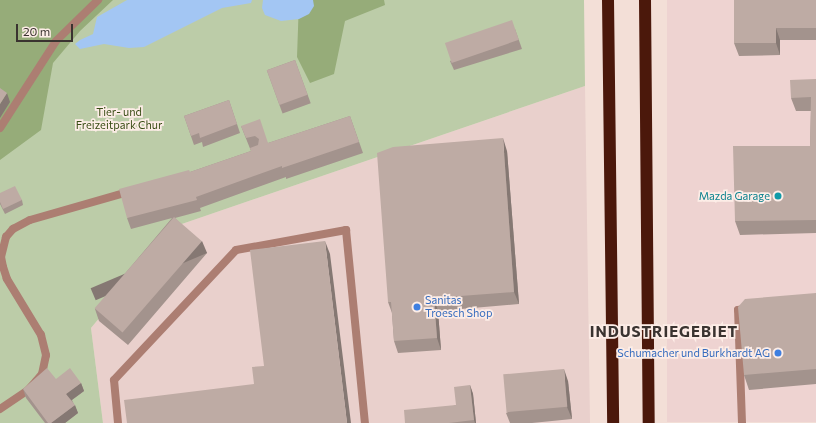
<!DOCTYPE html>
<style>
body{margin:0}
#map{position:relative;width:816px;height:423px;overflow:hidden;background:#f3dfd7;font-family:Commissioner,sans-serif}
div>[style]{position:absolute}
.commercial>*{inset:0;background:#eed3d1;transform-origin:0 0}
.industrial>*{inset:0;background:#e9d0cc}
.green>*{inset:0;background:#bccca8}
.forest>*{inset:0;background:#96ac79}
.water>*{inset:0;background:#a3c6f3}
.service>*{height:8px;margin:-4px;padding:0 4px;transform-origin:4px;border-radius:4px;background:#ac7e72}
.motorway>*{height:12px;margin:-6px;padding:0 6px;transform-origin:6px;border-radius:6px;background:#4b180b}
.wall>*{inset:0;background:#a3938d;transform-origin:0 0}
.shaded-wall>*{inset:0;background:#857873;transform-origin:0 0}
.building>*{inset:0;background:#beaba4;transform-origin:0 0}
.dots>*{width:11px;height:11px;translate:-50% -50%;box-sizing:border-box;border:2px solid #fdede7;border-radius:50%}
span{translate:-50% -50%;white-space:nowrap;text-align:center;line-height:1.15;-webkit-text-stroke:3.5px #fdede7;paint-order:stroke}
.park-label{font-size:11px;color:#374b13}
.culture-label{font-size:11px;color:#0d838f}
.right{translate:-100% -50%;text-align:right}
.shop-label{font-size:11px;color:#366cbe}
.left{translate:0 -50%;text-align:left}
.district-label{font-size:15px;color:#3a3330;font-weight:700;letter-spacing:1px}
.scale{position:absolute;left:16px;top:24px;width:57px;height:18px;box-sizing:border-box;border:2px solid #3a3330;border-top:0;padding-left:5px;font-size:12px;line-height:14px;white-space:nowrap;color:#3a3330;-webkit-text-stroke:3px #fdede7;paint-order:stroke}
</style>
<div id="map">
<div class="commercial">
<div style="left:667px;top:0;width:149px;height:422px"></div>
</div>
<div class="industrial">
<div style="clip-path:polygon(585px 86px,590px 423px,103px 423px,91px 328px,176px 226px)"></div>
</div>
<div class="green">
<div style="clip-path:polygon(0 0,584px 0,585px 86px,176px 226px,91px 328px,103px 423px,0 423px)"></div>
</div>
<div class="forest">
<div style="clip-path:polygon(0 0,113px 0,80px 31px,53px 63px,41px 130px,0 160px)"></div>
<div style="clip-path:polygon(299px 0,384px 0,385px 5px,345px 21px,334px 74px,310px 83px,297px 57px)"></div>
</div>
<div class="water">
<div style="clip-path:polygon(127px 0,252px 0,251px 3px,222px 8px,144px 47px,129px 48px,104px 44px,80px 49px,75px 44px,80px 40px,93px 34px,97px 17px)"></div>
<div style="clip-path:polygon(263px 0,313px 0,314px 6px,309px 14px,299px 19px,281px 21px,265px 15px,262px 8px)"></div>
</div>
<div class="service">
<div style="left:0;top:128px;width:103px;rotate:-57.2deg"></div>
<div style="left:56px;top:41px;width:59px;rotate:-44.3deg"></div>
<div style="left:0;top:409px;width:34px;rotate:-34deg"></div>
<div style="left:28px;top:390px;width:12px;rotate:-48deg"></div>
<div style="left:36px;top:381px;width:9px;rotate:-49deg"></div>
<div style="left:42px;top:374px;width:19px;rotate:-78deg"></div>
<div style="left:46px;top:355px;width:21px;rotate:-104deg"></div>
<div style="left:41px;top:335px;width:66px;rotate:-121.3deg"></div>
<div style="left:7px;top:279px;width:13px;rotate:-108deg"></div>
<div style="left:3px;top:267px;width:10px;rotate:-101deg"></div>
<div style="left:1px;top:257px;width:21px;rotate:-76deg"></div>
<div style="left:6px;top:237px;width:11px;rotate:-49deg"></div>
<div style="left:13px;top:229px;width:19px;rotate:-28deg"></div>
<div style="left:30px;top:220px;width:105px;rotate:-16deg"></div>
<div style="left:118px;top:423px;width:43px;rotate:-95.3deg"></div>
<div style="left:114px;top:380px;width:178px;rotate:-46.8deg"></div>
<div style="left:236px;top:250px;width:112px;rotate:-10.3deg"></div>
<div style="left:346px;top:230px;width:194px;rotate:84.4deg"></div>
<div style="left:742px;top:423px;width:113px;rotate:-92deg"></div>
<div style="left:738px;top:310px;width:11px;rotate:-10deg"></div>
</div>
<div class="motorway">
<div style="left:608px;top:0;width:423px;rotate:89.3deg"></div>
<div style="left:645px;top:0;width:423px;rotate:89.5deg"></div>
</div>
<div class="wall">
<div style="clip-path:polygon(816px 0,816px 40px,780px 40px,780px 55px,739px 56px,734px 43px)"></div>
<div style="clip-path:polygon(515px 29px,522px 49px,454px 70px,450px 61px)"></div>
<div style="left:295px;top:60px;width:46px;height:30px;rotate:70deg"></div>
<div style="clip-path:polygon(816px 79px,816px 233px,740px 235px,735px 221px,810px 146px,811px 111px,796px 111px,791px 98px)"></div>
<div style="clip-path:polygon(229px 100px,240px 133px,203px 147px,202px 142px,194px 145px,184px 116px)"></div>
<div style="clip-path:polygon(350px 116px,363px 153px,286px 179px,286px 177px,200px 208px,201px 211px,175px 218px,207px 253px,128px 345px,99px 321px,95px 309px,172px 218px,131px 229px,127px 218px,190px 172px,251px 151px,241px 126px,268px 143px)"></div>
<div style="clip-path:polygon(507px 151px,519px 304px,438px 311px,441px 350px,398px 353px,394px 341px,392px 313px,388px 302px)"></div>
<div style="clip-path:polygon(0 193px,22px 200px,23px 205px,5px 214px,0 204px)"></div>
<div style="clip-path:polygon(816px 293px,816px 384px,749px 390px,744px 375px)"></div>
<div style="clip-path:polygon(56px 379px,81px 383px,84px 391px,72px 400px,78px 413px,65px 423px,45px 423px,26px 398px,23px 389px)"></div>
<div style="clip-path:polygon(568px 381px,572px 419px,532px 423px,510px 423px,506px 413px)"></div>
<div style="clip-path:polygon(470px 385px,473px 394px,476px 423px,405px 423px,456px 405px)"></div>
</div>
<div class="shaded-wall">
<div style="clip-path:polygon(776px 28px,780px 40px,780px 55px,776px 43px)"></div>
<div style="clip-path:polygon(7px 93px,10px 102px,0 118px,0 104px)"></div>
<div style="clip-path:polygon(503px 138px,507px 151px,519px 304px,514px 292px)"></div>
<div style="left:202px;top:241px;width:13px;height:121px;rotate:67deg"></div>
<div style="clip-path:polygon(325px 241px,330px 254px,351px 423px,347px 423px)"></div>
<div style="clip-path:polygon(434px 298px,438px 311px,441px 350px,437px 338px)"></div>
<div style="clip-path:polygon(564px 369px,568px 381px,572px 419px,567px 407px)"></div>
<div style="clip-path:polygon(81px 383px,84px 391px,69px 402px,66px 394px)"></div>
<div style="clip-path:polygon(470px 385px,473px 394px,476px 423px,475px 423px,474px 420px)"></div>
<div style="clip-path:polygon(75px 405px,78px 413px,65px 423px,51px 423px)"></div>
</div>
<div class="building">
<div style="clip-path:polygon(734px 0,816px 0,816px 28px,776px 28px,776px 43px,734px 43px)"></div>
<div style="left:512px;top:20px;width:21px;height:71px;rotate:71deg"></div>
<div style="left:295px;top:60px;width:37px;height:30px;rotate:70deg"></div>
<div style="clip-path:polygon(816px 79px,816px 220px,735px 221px,733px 146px,810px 146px,811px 97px,791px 98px,790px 80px)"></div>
<div style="clip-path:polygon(0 88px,7px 93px,0 104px)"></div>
<div style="clip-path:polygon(229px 100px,237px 124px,200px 138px,199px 133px,191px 136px,184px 116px)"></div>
<div style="clip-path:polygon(350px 116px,359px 142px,282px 168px,282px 166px,196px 197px,197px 200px,127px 218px,119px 189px,189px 170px,190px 172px,251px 151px,250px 148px,258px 145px,259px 139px,255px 136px,246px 138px,241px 126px,260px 119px,268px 143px)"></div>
<div style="clip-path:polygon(503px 138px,514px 292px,434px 298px,437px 338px,394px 341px,391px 302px,388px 302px,377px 153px,393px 147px)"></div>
<div style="clip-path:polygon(15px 186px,22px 200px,3px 209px,0 202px,0 193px)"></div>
<div style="left:174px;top:217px;width:37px;height:121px;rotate:41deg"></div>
<div style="clip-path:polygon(325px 241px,347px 423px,127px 423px,124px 400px,254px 384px,252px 367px,264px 366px,250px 250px)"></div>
<div style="clip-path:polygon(816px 293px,816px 369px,744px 375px,738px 307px,745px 299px)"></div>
<div style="clip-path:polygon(47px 368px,56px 379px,70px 368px,81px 383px,66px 394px,75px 405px,51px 423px,48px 423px,23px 389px)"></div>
<div style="left:564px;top:369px;width:38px;height:61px;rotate:85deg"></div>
<div style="clip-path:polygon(470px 385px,474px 420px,449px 423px,405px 423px,404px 410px,456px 405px,454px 387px)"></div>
</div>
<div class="dots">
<div style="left:778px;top:196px;background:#0f9aa8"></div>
<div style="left:417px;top:307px;background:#3f7fe0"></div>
<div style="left:778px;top:353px;background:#3f7fe0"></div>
</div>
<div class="park-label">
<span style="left:119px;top:119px">Tier- und<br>Freizeitpark Chur</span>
</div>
<div class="culture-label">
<span class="right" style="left:770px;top:196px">Mazda Garage</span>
</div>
<div class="shop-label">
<span class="left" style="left:425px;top:307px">Sanitas<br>Troesch Shop</span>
<span class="right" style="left:770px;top:353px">Schumacher und Burkhardt AG</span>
</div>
<div class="district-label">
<span style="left:664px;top:332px">INDUSTRIEGEBIET</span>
</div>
<div class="scale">20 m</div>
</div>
